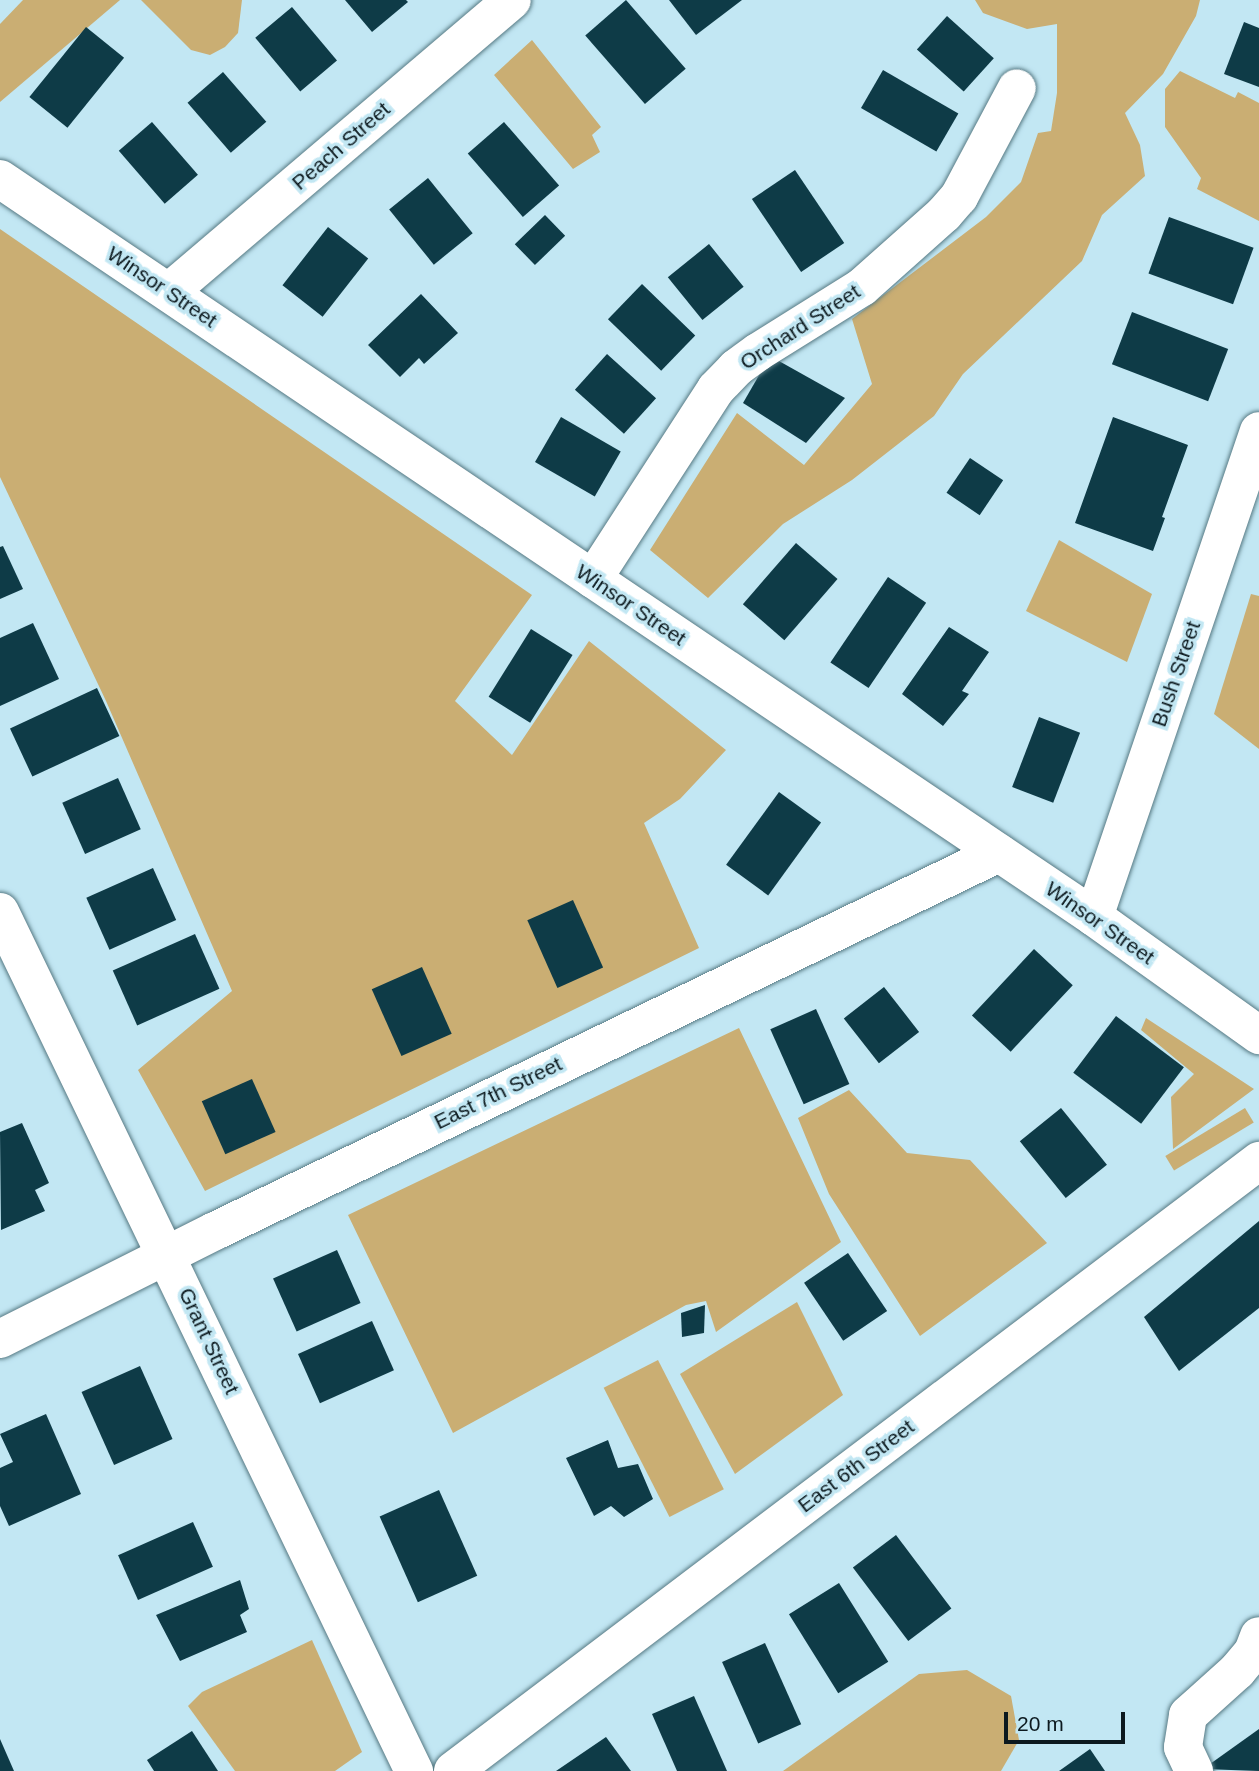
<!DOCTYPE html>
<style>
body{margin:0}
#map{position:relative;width:1259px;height:1771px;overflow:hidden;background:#c2e7f3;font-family:Arial,sans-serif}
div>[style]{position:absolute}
.green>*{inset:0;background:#caae73;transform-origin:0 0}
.building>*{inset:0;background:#0e3b47;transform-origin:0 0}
.roads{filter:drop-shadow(0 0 2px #567983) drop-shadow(0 0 2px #567983)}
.minor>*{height:38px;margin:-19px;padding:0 19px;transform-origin:19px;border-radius:19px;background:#fff}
span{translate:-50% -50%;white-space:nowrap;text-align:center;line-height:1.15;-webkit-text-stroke:7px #c2e7f3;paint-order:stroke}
.street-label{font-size:21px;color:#0c191e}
.scale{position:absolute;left:1004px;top:1712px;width:121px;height:32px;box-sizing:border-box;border:4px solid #0c191e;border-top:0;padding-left:9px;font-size:21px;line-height:24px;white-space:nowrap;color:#0c191e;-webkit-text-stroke:5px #c2e7f3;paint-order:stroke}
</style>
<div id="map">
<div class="green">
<div style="clip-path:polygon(23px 0,120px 0,0 102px,0 24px)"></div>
<div style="clip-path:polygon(141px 0,242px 0,238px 33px,225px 47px,210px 55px,191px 50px)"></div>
<div style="clip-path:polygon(975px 0,1200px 0,1196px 16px,1163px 74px,1125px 113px,1140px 145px,1145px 176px,1102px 215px,1082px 261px,963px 374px,934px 416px,852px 480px,783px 524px,708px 598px,650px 550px,737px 413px,804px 465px,872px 384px,852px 319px,986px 217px,1021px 182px,1038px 133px,1051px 131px,1057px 93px,1057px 24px,1027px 29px,983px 13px)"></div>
<div style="clip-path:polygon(532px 40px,601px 127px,592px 135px,600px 152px,573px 169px,494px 75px)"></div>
<div style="clip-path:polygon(1180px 71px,1235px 98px,1238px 92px,1259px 103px,1259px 221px,1197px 189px,1201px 178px,1165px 127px,1165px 89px)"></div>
<div style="clip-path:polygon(0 229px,532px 595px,455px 701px,512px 755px,589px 641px,726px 750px,680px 799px,644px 823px,699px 948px,205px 1191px,138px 1070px,232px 991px,106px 701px,0 477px)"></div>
<div style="clip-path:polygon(1059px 540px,1152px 594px,1127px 662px,1026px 611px)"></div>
<div style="clip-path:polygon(1251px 594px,1259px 596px,1259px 749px,1214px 714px)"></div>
<div style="clip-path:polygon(1146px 1018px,1254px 1089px,1173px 1149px,1171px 1097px,1194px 1074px,1141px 1030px)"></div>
<div style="clip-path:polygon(739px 1028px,841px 1242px,716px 1332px,706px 1301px,686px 1305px,453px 1433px,348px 1215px)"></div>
<div style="clip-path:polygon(849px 1090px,907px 1153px,970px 1160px,1047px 1243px,920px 1336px,829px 1194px,798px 1118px)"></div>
<div style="left:1245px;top:1108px;width:17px;height:93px;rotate:59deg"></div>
<div style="clip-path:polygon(797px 1302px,843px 1395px,735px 1474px,680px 1374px)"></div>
<div style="left:658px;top:1360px;width:145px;height:61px;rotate:63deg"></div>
<div style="clip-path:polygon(312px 1640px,362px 1752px,335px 1771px,235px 1771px,188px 1706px,202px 1692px)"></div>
<div style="clip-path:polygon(967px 1670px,1011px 1696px,1019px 1740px,1001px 1771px,783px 1771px,919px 1674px)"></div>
</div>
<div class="building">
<div style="clip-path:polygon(345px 0,406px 0,408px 2px,372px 32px)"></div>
<div style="left:626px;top:0;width:91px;height:54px;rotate:49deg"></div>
<div style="clip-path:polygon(669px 0,742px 0,696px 35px)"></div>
<div style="left:292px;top:7px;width:70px;height:48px;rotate:50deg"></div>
<div style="left:947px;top:16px;width:63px;height:45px;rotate:42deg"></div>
<div style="clip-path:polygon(1244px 22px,1259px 28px,1259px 87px,1224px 74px)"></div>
<div style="left:86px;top:27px;width:49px;height:90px;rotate:39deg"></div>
<div style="left:883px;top:70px;width:87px;height:44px;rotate:30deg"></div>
<div style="left:223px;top:72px;width:66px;height:47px;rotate:49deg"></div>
<div style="left:152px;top:122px;width:70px;height:44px;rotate:49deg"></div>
<div style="left:504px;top:122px;width:84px;height:48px;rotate:49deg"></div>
<div style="left:795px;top:170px;width:88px;height:52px;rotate:56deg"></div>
<div style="left:428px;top:178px;width:71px;height:50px;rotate:51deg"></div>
<div style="left:545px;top:215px;width:29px;height:42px;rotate:46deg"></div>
<div style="left:1169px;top:217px;width:90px;height:60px;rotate:20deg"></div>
<div style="left:328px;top:227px;width:51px;height:74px;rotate:38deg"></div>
<div style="left:709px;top:244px;width:55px;height:53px;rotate:51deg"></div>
<div style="left:642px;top:284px;width:74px;height:49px;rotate:44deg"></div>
<div style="clip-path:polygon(421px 294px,458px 333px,424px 364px,419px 358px,400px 377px,368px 345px)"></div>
<div style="left:1132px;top:312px;width:103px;height:56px;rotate:21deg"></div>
<div style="left:607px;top:354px;width:66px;height:48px;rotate:42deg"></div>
<div style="clip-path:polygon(770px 356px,845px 398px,806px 443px,743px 403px)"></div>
<div style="left:561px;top:417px;width:69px;height:52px;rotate:30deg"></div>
<div style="clip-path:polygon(1113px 417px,1188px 445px,1162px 517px,1165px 518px,1153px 551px,1075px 523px)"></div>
<div style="left:970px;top:458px;width:40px;height:42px;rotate:34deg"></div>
<div style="left:796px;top:543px;width:55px;height:81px;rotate:41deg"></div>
<div style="clip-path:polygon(3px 546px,23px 589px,0 599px,0 547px)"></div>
<div style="left:888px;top:577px;width:46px;height:103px;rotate:34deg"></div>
<div style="clip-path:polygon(33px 623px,59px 679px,0 706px,0 638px)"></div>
<div style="clip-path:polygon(949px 627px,989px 652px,962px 691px,969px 694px,943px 726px,902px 694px)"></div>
<div style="left:531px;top:629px;width:49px;height:80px;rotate:32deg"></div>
<div style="left:97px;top:688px;width:53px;height:96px;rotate:65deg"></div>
<div style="left:1039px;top:717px;width:44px;height:75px;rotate:21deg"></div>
<div style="left:118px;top:778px;width:56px;height:61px;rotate:66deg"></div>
<div style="left:779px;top:792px;width:52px;height:90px;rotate:36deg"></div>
<div style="left:153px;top:868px;width:57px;height:73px;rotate:66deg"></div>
<div style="left:573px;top:900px;width:74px;height:50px;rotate:66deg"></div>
<div style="left:195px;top:934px;width:60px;height:90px;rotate:66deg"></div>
<div style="left:1034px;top:949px;width:53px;height:91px;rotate:43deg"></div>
<div style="left:422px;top:967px;width:73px;height:55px;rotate:66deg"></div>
<div style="left:884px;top:987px;width:57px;height:51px;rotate:52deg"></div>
<div style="left:816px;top:1009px;width:82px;height:50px;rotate:66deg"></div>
<div style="left:1116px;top:1016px;width:85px;height:71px;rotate:37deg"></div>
<div style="left:252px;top:1079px;width:58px;height:55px;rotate:66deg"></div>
<div style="left:1061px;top:1108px;width:73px;height:53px;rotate:51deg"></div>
<div style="clip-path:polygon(22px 1123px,49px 1183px,35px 1190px,45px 1211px,1px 1230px,0 1132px)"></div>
<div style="clip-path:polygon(1259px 1221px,1259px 1308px,1179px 1371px,1144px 1317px)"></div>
<div style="left:337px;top:1250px;width:58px;height:70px;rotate:66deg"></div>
<div style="left:848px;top:1253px;width:70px;height:53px;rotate:56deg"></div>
<div style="clip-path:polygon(705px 1305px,704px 1333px,682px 1337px,681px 1313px)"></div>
<div style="left:372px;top:1321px;width:54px;height:81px;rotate:66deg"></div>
<div style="left:140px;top:1366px;width:80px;height:64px;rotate:66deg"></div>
<div style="clip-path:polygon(46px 1414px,81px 1494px,9px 1526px,0 1506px,0 1468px,13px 1462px,0 1434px)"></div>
<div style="clip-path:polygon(608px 1440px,618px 1468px,638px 1464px,653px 1499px,624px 1517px,611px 1506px,594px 1516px,566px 1458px)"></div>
<div style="left:439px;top:1490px;width:94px;height:65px;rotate:66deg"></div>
<div style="left:193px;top:1522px;width:49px;height:82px;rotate:66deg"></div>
<div style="left:896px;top:1535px;width:92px;height:54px;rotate:53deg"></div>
<div style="clip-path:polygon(240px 1580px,249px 1609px,240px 1615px,247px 1632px,180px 1661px,156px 1615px)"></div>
<div style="left:839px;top:1583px;width:93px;height:59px;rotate:58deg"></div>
<div style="left:765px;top:1643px;width:89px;height:47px;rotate:66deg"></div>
<div style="clip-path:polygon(694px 1696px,727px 1771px,677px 1771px,652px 1714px)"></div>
<div style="clip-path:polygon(1259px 1729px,1259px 1771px,1203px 1769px)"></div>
<div style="clip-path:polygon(192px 1731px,218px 1771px,154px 1771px,147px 1760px)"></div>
<div style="clip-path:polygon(606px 1737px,631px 1771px,556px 1771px)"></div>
<div style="clip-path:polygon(0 1739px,14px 1771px,0 1771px)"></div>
<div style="clip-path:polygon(1090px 1749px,1105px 1771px,1059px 1771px)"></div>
</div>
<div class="roads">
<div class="minor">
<div style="left:0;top:179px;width:1320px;rotate:34deg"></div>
<div style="left:1094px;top:917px;width:203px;rotate:35.6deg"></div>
<div style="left:169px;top:292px;width:450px;rotate:-40.4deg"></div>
<div style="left:593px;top:579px;width:226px;rotate:-57.1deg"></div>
<div style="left:716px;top:389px;width:29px;rotate:-46deg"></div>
<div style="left:736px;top:368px;width:27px;rotate:-36deg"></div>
<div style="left:758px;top:352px;width:123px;rotate:-32deg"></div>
<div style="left:862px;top:287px;width:110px;rotate:-41.7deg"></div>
<div style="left:944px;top:214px;width:23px;rotate:-49deg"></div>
<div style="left:959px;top:197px;width:123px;rotate:-62deg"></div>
<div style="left:0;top:912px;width:954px;rotate:64.27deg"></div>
<div style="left:1094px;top:917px;width:513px;rotate:-71.25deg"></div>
<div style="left:0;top:1339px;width:241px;rotate:-26.7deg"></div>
<div style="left:215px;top:1231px;width:870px;rotate:-25.74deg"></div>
<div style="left:453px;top:1771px;width:1011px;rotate:-37.12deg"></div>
<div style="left:1194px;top:1771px;width:26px;rotate:-115deg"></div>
<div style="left:1183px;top:1747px;width:32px;rotate:-81deg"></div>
<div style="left:1188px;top:1715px;width:66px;rotate:-41.9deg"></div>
<div style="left:1237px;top:1671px;width:25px;rotate:-50deg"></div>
<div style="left:1253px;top:1652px;width:17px;rotate:-69deg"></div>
</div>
</div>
<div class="street-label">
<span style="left:341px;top:146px;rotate:-41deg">Peach Street</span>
<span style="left:162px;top:287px;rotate:34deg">Winsor Street</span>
<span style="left:800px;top:327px;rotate:-33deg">Orchard Street</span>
<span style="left:631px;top:605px;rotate:34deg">Winsor Street</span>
<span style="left:1176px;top:674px;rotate:-71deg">Bush Street</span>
<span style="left:1100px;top:923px;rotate:35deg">Winsor Street</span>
<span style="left:498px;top:1093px;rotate:-26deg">East 7th Street</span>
<span style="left:209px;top:1341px;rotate:65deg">Grant Street</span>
<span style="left:856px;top:1466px;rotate:-37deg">East 6th Street</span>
</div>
<div class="scale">20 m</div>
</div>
